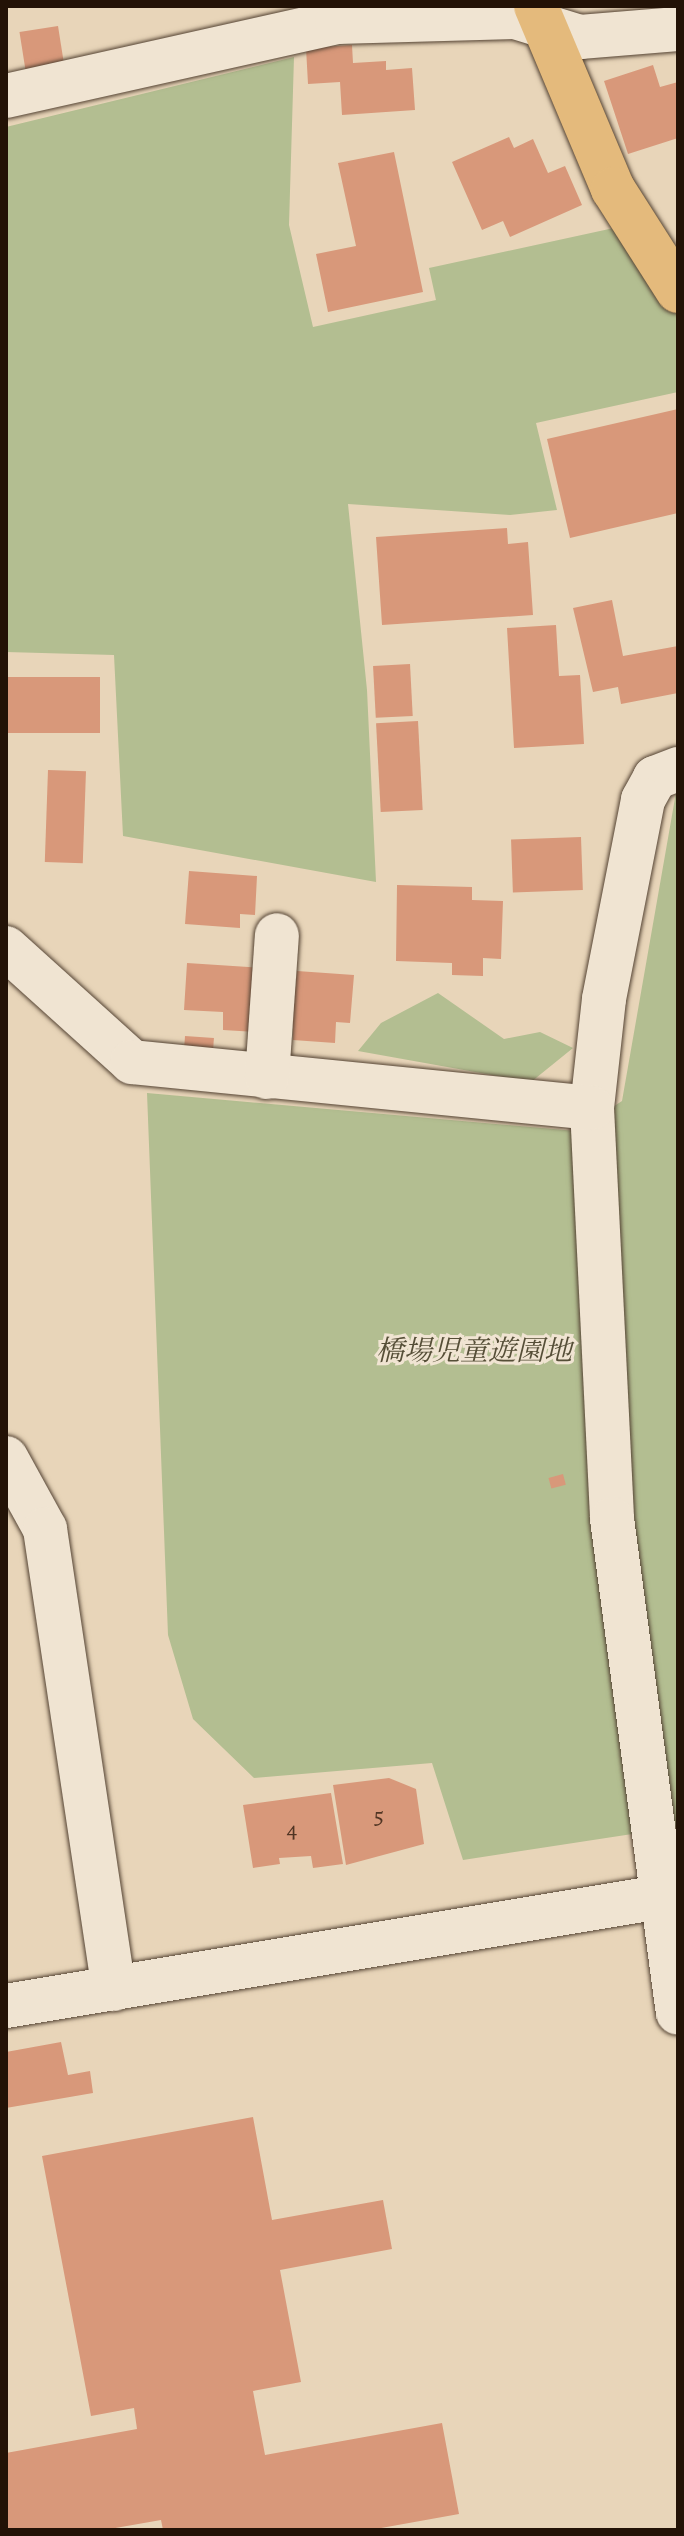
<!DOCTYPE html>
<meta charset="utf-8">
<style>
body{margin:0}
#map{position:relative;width:684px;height:2536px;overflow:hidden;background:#e8d5b9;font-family:Alegreya,"Noto Serif JP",serif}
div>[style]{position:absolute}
.green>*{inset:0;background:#b3be91}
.building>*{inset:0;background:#d8987a;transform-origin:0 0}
.roads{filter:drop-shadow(0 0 2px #544333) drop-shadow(0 0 2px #544333)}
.minor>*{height:44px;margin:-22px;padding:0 22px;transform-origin:22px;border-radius:22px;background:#f0e4d2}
.major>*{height:44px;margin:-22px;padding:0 22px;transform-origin:22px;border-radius:22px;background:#e4ba7c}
span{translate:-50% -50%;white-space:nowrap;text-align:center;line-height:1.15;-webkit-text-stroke:6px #f0e4d2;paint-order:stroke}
.number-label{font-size:24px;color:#503423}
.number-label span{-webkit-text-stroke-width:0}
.park-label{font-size:28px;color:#554e37;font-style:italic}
.frame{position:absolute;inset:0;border:8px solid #231206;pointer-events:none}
</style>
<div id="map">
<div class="green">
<div style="clip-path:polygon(294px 57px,289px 225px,313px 327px,436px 300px,429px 268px,623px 226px,678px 306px,678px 392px,536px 423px,557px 510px,510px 515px,348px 504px,367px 690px,376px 882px,123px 836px,114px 655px,6px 652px,6px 127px)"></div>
<div style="clip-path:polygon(678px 781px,678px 1827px,463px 1860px,432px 1763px,254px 1778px,193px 1719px,168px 1635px,147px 1093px,576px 1131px,622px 1101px)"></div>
<div style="clip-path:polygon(438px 993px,504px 1039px,540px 1032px,573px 1048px,531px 1082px,358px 1051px,381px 1023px)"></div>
</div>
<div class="building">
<div style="left:58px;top:26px;width:46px;height:39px;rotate:81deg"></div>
<div style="clip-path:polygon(352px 45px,353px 63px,386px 61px,386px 70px,412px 68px,415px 110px,342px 115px,340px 82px,308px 84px,306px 48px)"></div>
<div style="clip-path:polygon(653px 65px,660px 87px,678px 82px,678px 138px,628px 154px,604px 81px)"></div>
<div style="clip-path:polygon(509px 137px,514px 148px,533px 139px,548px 173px,565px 166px,582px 205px,510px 237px,503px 221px,482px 230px,452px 162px)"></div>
<div style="clip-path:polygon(394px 152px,423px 292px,328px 312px,316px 254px,356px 246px,338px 163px)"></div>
<div style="clip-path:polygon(678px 409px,678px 513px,570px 538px,547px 439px)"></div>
<div style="clip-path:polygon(507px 528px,508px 544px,528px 542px,533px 615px,382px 625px,376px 537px)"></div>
<div style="clip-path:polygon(612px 600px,623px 656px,678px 646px,678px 693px,621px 704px,618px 687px,593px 692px,573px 608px)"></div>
<div style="clip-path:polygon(556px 625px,559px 676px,580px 675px,584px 744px,514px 748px,507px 628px)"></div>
<div style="left:410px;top:664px;width:52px;height:37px;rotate:87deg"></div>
<div style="left:6px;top:677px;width:94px;height:56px"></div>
<div style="left:418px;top:721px;width:89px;height:42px;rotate:87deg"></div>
<div style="left:48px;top:770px;width:38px;height:92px;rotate:2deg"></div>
<div style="left:581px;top:837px;width:53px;height:70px;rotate:88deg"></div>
<div style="clip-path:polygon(189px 871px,257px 876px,255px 915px,240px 914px,240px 928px,185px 924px)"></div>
<div style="clip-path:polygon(397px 885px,472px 887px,472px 900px,503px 901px,501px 959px,483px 958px,483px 976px,452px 975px,452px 963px,396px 961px)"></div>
<div style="clip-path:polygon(187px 963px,262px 968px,258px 1032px,223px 1030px,223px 1012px,184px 1010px)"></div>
<div style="clip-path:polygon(297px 971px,354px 975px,350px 1023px,336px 1022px,335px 1043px,293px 1040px,293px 1026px,282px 1025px,285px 989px,295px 990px)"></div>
<div style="left:185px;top:1036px;width:29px;height:21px;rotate:4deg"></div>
<div style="left:563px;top:1474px;width:11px;height:15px;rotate:75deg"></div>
<div style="clip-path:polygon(389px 1778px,416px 1789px,424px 1844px,346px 1865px,333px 1785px)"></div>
<div style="clip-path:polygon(331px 1793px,343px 1864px,313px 1868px,311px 1856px,279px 1858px,280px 1864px,253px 1868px,243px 1805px)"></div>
<div style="clip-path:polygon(61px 2042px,68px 2075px,90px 2071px,93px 2093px,6px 2108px,6px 2052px)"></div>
<div style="clip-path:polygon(253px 2117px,272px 2220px,383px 2200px,392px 2249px,280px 2270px,301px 2382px,253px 2391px,265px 2455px,442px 2423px,459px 2514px,370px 2530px,163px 2530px,161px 2520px,104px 2530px,6px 2530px,6px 2453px,137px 2429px,134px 2408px,91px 2416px,42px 2156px)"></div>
</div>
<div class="roads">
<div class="minor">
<div style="left:6px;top:96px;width:339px;rotate:-12.6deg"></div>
<div style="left:337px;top:22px;width:178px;rotate:-1.6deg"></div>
<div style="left:515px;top:17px;width:68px;rotate:17.1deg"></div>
<div style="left:580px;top:37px;width:98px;rotate:-4.7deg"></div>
<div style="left:678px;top:769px;width:25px;rotate:159deg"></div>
<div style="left:655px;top:778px;width:25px;rotate:119deg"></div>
<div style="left:643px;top:800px;width:203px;rotate:101.1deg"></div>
<div style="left:604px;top:999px;width:110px;rotate:96.3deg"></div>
<div style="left:592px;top:1108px;width:411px;rotate:87.2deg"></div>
<div style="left:612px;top:1519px;width:498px;rotate:82.4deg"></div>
<div style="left:6px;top:948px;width:170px;rotate:42.1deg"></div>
<div style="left:132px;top:1062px;width:462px;rotate:5.7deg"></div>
<div style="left:267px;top:1077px;width:142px;rotate:-86deg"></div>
<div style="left:6px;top:1458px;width:81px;rotate:61.2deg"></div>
<div style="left:45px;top:1529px;width:465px;rotate:81.5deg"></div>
<div style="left:6px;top:2006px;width:681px;rotate:-9.46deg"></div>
</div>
<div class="major">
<div style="left:536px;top:6px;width:199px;rotate:67.2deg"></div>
<div style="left:613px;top:189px;width:121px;rotate:57.5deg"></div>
</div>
</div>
<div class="number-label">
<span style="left:379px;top:1817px">5</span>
<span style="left:292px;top:1830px">4</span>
</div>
<div class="park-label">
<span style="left:474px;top:1351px">橋場児童遊園地</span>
</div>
<div class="frame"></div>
</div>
